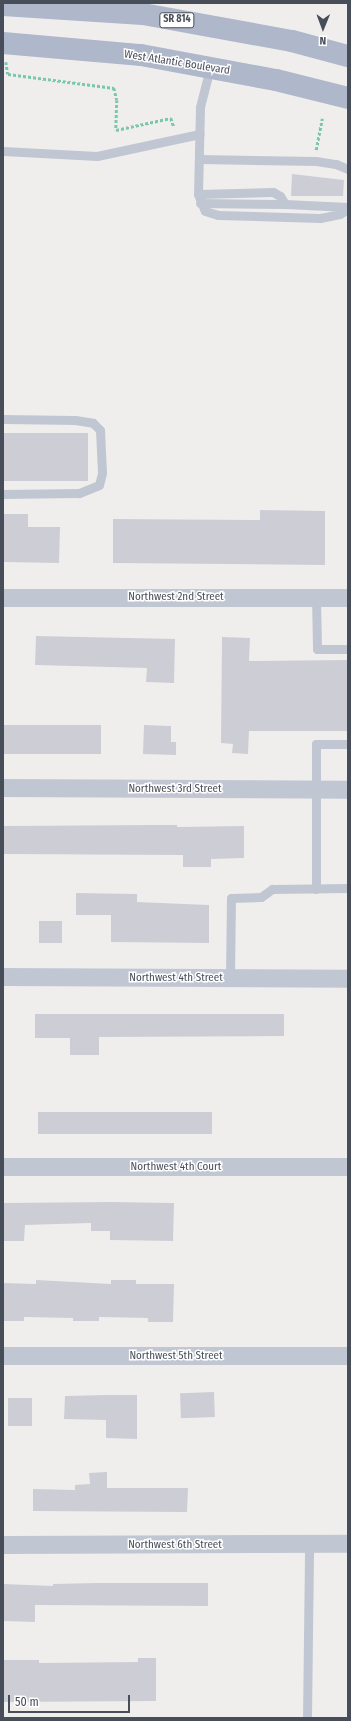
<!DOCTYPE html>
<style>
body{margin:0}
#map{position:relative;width:351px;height:1721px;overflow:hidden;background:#f0eeed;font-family:"Fira Sans Condensed",sans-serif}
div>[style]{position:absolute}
.building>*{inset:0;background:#cdced5;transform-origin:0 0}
.path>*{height:2.5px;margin-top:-1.25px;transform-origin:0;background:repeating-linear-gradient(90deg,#78c7af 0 3px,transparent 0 5px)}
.lane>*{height:9px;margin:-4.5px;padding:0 4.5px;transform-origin:4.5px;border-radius:4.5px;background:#c1c7d2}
.street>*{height:18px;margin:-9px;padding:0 9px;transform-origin:9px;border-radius:9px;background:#c1c7d2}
.primary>*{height:22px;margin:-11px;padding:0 11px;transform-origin:11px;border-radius:11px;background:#afb7cb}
span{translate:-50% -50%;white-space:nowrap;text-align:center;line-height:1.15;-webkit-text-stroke:3px #fff;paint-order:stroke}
.shield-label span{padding:1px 3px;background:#fff;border:1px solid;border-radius:3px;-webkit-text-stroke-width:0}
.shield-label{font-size:10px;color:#474d59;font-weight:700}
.street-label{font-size:11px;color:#474d59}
.frame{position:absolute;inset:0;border:4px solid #474d59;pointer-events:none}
.north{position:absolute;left:303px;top:8px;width:40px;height:40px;-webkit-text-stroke:3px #fff;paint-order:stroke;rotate:181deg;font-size:11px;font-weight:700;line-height:16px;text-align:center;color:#474d59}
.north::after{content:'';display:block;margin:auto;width:14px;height:18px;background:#474d59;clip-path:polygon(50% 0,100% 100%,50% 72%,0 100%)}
.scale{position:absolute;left:8px;top:1695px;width:122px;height:18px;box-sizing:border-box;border:2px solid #474d59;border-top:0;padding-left:5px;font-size:12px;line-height:14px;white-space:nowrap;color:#474d59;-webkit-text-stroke:3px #fff;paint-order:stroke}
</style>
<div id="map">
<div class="building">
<div style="clip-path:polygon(292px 174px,344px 180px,343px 196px,291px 196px)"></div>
<div style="left:3px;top:433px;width:85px;height:48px"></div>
<div style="clip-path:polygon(260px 510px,325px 511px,325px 565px,113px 563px,113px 519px,260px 520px)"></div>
<div style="clip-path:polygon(3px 514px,28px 514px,28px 527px,60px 527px,59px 563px,3px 562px)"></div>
<div style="clip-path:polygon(36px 636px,175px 639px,174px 683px,146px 682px,147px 668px,35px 665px)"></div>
<div style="clip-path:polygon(222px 637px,250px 638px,249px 661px,348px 660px,348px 731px,249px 731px,248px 754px,232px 753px,233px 744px,221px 743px)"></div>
<div style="left:3px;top:725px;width:98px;height:29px"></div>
<div style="clip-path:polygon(144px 725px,171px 726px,171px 742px,176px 742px,176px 755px,143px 754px)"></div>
<div style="clip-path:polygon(150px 825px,177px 825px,177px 827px,244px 826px,244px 858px,211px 859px,211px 867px,183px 867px,183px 855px,3px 854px,3px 826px)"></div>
<div style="clip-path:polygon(76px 893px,137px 894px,137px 902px,209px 905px,209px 943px,111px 942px,111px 915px,76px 915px)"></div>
<div style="left:39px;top:921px;width:23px;height:22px"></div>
<div style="clip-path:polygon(35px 1014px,284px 1014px,284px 1036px,99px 1037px,99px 1055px,70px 1055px,70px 1038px,35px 1038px)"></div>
<div style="left:38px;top:1112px;width:174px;height:22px"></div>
<div style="clip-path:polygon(111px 1202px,174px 1203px,173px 1241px,110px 1240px,110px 1231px,91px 1231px,91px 1223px,25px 1225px,24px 1241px,3px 1241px,3px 1203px)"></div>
<div style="clip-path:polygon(36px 1280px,111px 1284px,111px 1280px,136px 1280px,136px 1284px,174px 1284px,173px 1322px,148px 1322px,148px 1318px,99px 1317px,99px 1321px,73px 1321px,73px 1318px,24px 1317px,24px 1321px,3px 1321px,3px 1283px,36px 1284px)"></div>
<div style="left:214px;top:1392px;width:25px;height:34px;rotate:88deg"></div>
<div style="clip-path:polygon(106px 1395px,137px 1395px,137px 1439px,106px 1438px,106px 1420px,64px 1419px,65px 1396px)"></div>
<div style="left:8px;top:1398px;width:24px;height:28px"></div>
<div style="clip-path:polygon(107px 1472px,107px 1488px,188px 1488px,187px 1512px,33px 1511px,33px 1489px,75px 1490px,75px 1485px,90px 1484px,89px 1473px)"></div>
<div style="clip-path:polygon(98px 1583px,208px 1583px,208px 1606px,35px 1605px,35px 1622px,3px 1621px,4px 1584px,53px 1586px,53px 1584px)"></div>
<div style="clip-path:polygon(138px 1658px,156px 1658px,156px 1701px,3px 1702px,3px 1660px,39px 1660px,39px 1663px,138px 1662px)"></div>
</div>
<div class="path">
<div style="left:6px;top:62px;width:12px;rotate:81deg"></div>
<div style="left:8px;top:74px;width:107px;rotate:7.5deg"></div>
<div style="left:114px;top:88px;width:12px;rotate:76deg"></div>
<div style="left:117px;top:100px;width:30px;rotate:92deg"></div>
<div style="left:116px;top:130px;width:56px;rotate:-12.3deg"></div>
<div style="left:171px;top:118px;width:9px;rotate:72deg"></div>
<div style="left:316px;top:150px;width:32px;rotate:-79deg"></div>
</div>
<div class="lane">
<div style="left:210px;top:68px;width:40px;rotate:104.4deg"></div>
<div style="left:200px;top:107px;width:87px;rotate:91.3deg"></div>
<div style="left:198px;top:194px;width:18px;rotate:68deg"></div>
<div style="left:205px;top:211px;width:14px;rotate:17deg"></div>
<div style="left:218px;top:215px;width:102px;rotate:1.7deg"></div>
<div style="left:320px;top:218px;width:20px;rotate:-11deg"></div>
<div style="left:340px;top:214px;width:9px;rotate:-32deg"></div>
<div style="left:3px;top:151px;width:94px;rotate:3deg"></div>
<div style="left:97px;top:156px;width:105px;rotate:-12.1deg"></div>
<div style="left:199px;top:159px;width:117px;rotate:1deg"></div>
<div style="left:316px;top:161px;width:20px;rotate:9deg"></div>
<div style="left:336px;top:164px;width:13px;rotate:23deg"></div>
<div style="left:198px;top:194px;width:75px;rotate:-1.5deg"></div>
<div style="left:273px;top:192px;width:8px;rotate:30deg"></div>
<div style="left:280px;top:196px;width:9px;rotate:58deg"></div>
<div style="left:285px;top:204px;width:63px;rotate:2.7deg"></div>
<div style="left:200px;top:203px;width:85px;rotate:0.7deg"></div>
<div style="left:3px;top:419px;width:72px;rotate:0.8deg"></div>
<div style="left:75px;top:420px;width:18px;rotate:9deg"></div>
<div style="left:93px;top:423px;width:10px;rotate:45deg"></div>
<div style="left:100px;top:430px;width:43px;rotate:87.3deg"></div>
<div style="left:102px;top:473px;width:12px;rotate:104deg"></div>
<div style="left:99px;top:485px;width:22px;rotate:158deg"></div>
<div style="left:79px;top:493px;width:76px;rotate:179.2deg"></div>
<div style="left:316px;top:596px;width:53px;rotate:88.9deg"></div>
<div style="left:317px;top:649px;width:31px"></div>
<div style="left:316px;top:889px;width:145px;rotate:-90deg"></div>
<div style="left:316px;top:744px;width:32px"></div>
<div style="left:230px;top:978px;width:80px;rotate:-89.3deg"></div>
<div style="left:231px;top:898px;width:30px;rotate:-2deg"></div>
<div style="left:261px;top:897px;width:14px;rotate:-36deg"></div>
<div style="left:272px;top:889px;width:76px;rotate:-0.8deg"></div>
<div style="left:307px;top:1718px;width:174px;rotate:-89.3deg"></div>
</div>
<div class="street">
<div style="left:3px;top:598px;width:345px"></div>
<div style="left:3px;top:788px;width:345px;rotate:0.3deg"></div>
<div style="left:3px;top:977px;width:345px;rotate:0.3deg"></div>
<div style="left:3px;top:1167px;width:345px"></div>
<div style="left:3px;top:1356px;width:345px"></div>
<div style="left:3px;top:1545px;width:345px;rotate:-0.2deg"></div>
</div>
<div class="primary">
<div style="left:3px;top:5px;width:140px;rotate:3.7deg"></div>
<div style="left:143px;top:14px;width:151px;rotate:10.3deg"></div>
<div style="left:292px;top:41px;width:58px;rotate:15deg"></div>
<div style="left:3px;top:43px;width:139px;rotate:5deg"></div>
<div style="left:141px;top:55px;width:137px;rotate:10.5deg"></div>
<div style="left:276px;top:80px;width:74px;rotate:14deg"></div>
</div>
<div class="shield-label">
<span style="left:177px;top:20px">SR 814</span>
</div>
<div class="street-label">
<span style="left:177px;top:63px;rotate:9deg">West Atlantic Boulevard</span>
<span style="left:176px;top:597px">Northwest 2nd Street</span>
<span style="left:175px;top:789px">Northwest 3rd Street</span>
<span style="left:176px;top:978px">Northwest 4th Street</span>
<span style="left:176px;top:1167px">Northwest 4th Court</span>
<span style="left:176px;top:1356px">Northwest 5th Street</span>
<span style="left:175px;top:1545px">Northwest 6th Street</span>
</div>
<div class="frame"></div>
<div class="north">N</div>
<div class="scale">50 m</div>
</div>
